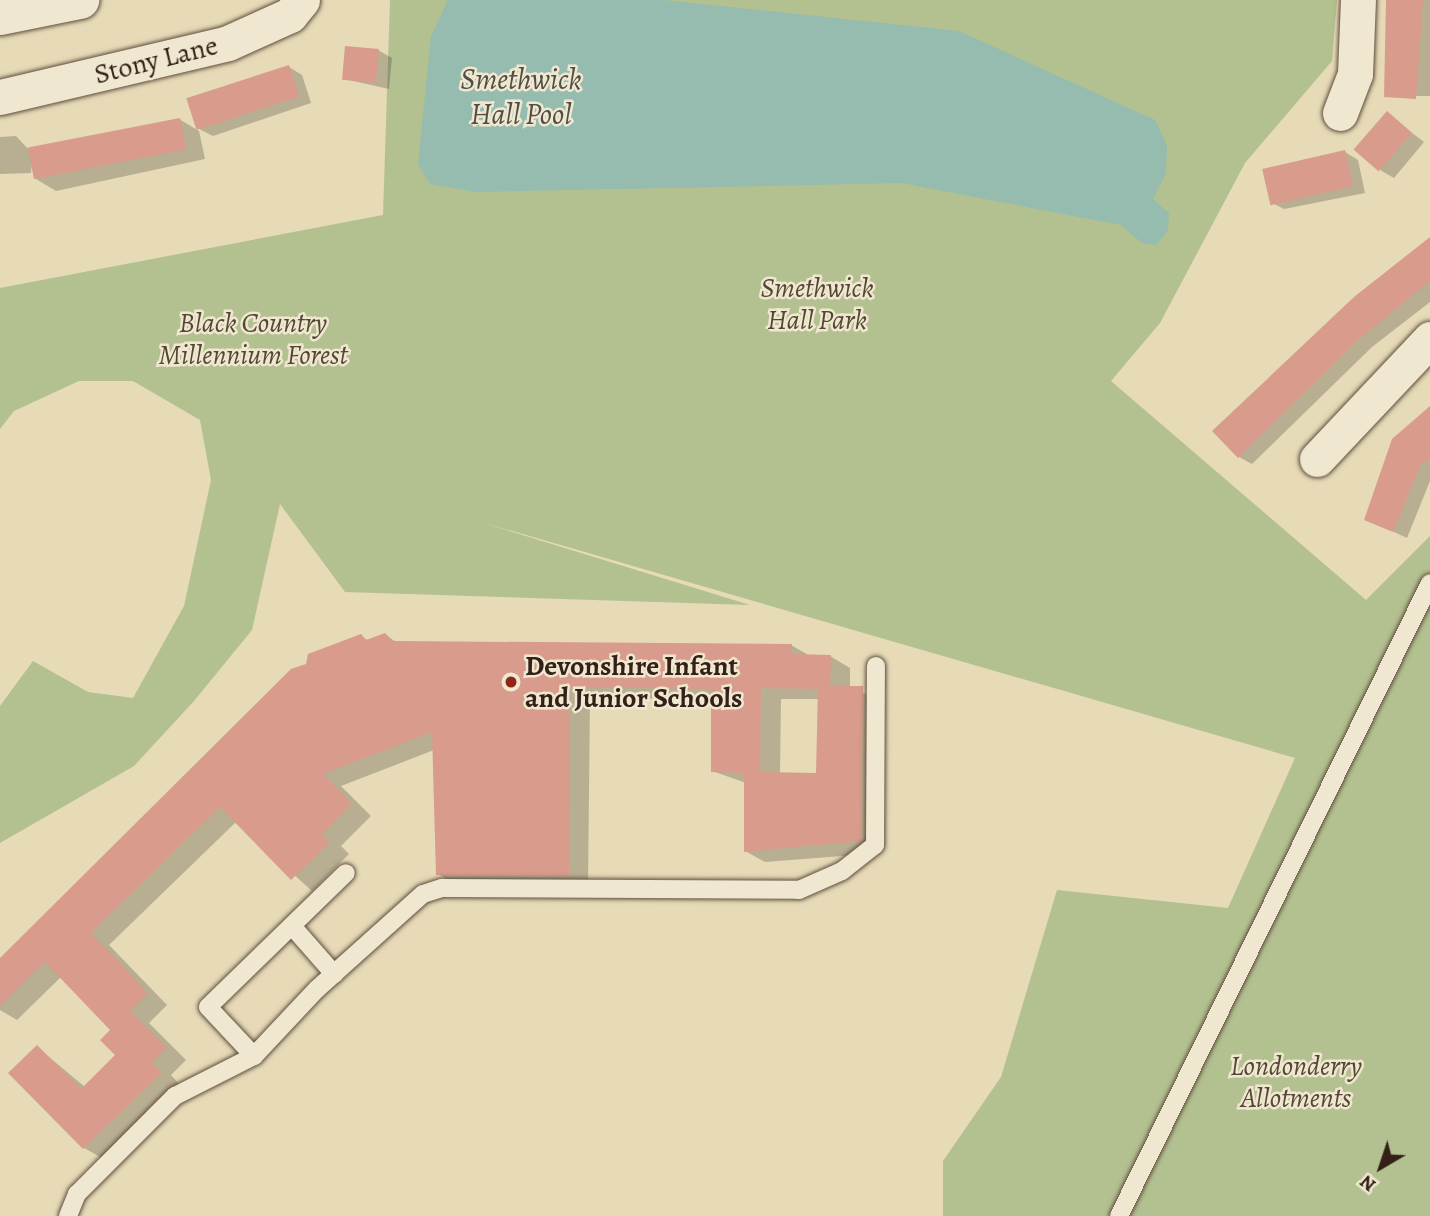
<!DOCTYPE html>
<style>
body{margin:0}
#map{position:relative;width:1430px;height:1216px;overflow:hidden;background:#e6dab7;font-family:Alegreya,serif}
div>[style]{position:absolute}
.green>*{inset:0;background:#b3c090}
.water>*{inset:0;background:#96bbaf}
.shadow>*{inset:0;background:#0003;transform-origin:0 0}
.building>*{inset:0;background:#d89b8c;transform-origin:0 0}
.roads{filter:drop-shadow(0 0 2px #604e3e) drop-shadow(0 0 2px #604e3e)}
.lane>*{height:18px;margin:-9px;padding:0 9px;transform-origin:9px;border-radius:9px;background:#efe7d0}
.street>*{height:35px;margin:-17.5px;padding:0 17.5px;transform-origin:17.5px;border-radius:17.5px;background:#efe7d0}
.secondary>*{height:38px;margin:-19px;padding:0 19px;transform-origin:19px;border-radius:19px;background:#efe7d0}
.dots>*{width:19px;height:19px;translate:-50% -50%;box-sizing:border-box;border:4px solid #efe7d0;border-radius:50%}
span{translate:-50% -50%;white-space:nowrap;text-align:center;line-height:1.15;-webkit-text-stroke:5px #efe7d0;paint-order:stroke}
.street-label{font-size:28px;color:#342016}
.park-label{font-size:28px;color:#544834;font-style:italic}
.poi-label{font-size:28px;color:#342016;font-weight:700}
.left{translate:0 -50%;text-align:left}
.water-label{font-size:30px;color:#514e44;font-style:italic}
.north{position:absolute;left:1346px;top:1132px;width:70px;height:70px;-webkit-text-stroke:5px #efe7d0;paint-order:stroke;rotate:219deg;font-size:19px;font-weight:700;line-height:28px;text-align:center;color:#342016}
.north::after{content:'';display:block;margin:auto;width:24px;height:32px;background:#342016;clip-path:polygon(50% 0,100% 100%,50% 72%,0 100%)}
</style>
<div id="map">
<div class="green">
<div style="clip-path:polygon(390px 0,1337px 0,1332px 61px,1245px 163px,1160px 323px,1111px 381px,1366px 600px,1430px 536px,1430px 1216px,943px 1216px,943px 1161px,1001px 1077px,1057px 890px,1228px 908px,1295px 758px,474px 520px,750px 605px,345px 592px,280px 504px,252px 630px,194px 701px,134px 766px,0 843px,0 706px,33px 661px,88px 692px,133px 698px,184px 606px,211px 480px,200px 420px,133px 381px,79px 381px,14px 411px,0 429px,0 288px,383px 215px)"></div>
</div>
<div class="water">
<div style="clip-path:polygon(448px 0,664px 0,959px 31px,1155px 120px,1167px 145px,1166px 173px,1153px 199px,1169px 213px,1168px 230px,1156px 245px,1142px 243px,1121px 225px,901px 183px,476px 192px,430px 184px,418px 164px,431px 36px)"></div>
</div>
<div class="shadow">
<div style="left:1387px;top:0;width:43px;height:96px"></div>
<div style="clip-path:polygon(378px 50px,392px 58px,389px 89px,344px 79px)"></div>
<div style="clip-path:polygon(289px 67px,302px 75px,311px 103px,213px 136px,199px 129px)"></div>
<div style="clip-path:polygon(1387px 114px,1424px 142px,1394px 178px,1380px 170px)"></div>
<div style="clip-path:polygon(179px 119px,199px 131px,205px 159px,56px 191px,36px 179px,32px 162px,31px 173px,0 174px,0 137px,16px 136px,30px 151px)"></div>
<div style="clip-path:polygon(1345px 152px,1358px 160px,1365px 193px,1284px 209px,1270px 202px)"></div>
<div style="clip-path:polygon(1430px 241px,1430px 302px,1372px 347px,1252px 464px,1239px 457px,1214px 431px)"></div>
<div style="clip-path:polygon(1430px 409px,1430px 481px,1407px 538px,1366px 519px)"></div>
<div style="clip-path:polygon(evenodd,385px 635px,398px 643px,791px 645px,810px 656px,830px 656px,850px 668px,850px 688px,882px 700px,881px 853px,765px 862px,745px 851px,746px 783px,712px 771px,713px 699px,590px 698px,588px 886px,458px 885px,438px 874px,434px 750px,341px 786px,371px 816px,341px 846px,349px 854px,312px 891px,236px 822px,109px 945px,167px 1005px,149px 1023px,186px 1060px,171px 1075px,180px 1085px,104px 1159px,84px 1148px,37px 1047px,85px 1087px,118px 1055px,113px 1030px,61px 977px,17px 1020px,0 1010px,0 973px,308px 665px,361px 636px,369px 641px,385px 635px,781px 699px,820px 699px,818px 774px,780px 774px,781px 699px)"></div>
</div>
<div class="building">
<div style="clip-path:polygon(1386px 0,1423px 0,1416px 99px,1384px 97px)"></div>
<div style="left:345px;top:46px;width:34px;height:34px;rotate:5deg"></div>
<div style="left:289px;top:65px;width:33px;height:108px;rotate:72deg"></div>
<div style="left:1387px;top:111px;width:33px;height:51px;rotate:41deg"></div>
<div style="left:180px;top:118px;width:32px;height:155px;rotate:79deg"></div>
<div style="left:1345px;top:150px;width:37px;height:85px;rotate:77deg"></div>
<div style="clip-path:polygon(1430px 237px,1430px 281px,1358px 340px,1238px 458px,1212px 431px,1354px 297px)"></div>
<div style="clip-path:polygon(1430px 406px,1430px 458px,1420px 466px,1393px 532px,1364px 520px,1392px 439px)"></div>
<div style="clip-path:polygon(evenodd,385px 633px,393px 641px,792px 644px,792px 654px,831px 655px,830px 686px,863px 686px,861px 841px,744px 852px,744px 773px,711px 772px,711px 689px,570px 687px,569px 876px,436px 875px,432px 732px,323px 774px,352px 804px,322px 834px,330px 842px,291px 880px,220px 807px,91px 933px,148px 993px,130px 1011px,167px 1048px,152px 1062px,162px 1073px,83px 1149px,8px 1073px,37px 1045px,81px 1089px,115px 1055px,100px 1040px,110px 1030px,45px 962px,0 1006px,0 958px,291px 669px,306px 664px,308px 654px,361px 634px,366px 640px,385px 633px,761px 688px,818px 689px,816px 773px,760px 772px,761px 688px)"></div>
</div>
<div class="roads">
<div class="lane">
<div style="left:292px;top:926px;width:64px;rotate:48.8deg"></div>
<div style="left:254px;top:1056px;width:67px;rotate:-133.2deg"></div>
<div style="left:208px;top:1007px;width:192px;rotate:-44.2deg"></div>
<div style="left:68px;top:1216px;width:24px;rotate:-68deg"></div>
<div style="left:77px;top:1194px;width:139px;rotate:-45deg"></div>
<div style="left:175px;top:1096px;width:89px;rotate:-26.9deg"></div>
<div style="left:254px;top:1056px;width:92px;rotate:-46.8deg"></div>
<div style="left:317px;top:989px;width:142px;rotate:-41.9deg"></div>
<div style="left:423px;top:894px;width:20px;rotate:-18deg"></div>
<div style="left:442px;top:888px;width:357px;rotate:0.3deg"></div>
<div style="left:799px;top:890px;width:47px;rotate:-23.8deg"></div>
<div style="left:842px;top:871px;width:42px;rotate:-38.2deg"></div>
<div style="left:875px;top:845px;width:179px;rotate:-89.7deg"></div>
<div style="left:1119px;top:1216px;width:705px;rotate:-63.83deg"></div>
</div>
<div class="street">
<div style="left:0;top:97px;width:234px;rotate:-13.3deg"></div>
<div style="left:228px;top:43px;width:68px;rotate:-24.3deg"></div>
<div style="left:290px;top:15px;width:19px;rotate:-51deg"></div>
<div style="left:1340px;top:113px;width:42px;rotate:-69deg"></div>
<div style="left:1355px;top:74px;width:74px;rotate:-87.7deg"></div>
<div style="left:1317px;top:459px;width:165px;rotate:-46.7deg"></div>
</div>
<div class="secondary">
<div style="left:0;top:16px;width:82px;rotate:-11.3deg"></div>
</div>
</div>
<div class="dots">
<div style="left:511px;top:682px;background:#8f2418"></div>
</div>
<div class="street-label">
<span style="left:156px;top:60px;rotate:-14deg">Stony Lane</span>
</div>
<div class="park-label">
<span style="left:817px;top:304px">Smethwick<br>Hall Park</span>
<span style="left:253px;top:339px">Black Country<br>Millennium Forest</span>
<span style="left:1296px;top:1082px">Londonderry<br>Allotments</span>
</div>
<div class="poi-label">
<span class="left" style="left:525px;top:682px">Devonshire Infant<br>and Junior Schools</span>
</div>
<div class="water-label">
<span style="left:521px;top:96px">Smethwick<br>Hall Pool</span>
</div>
<div class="north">N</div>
</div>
